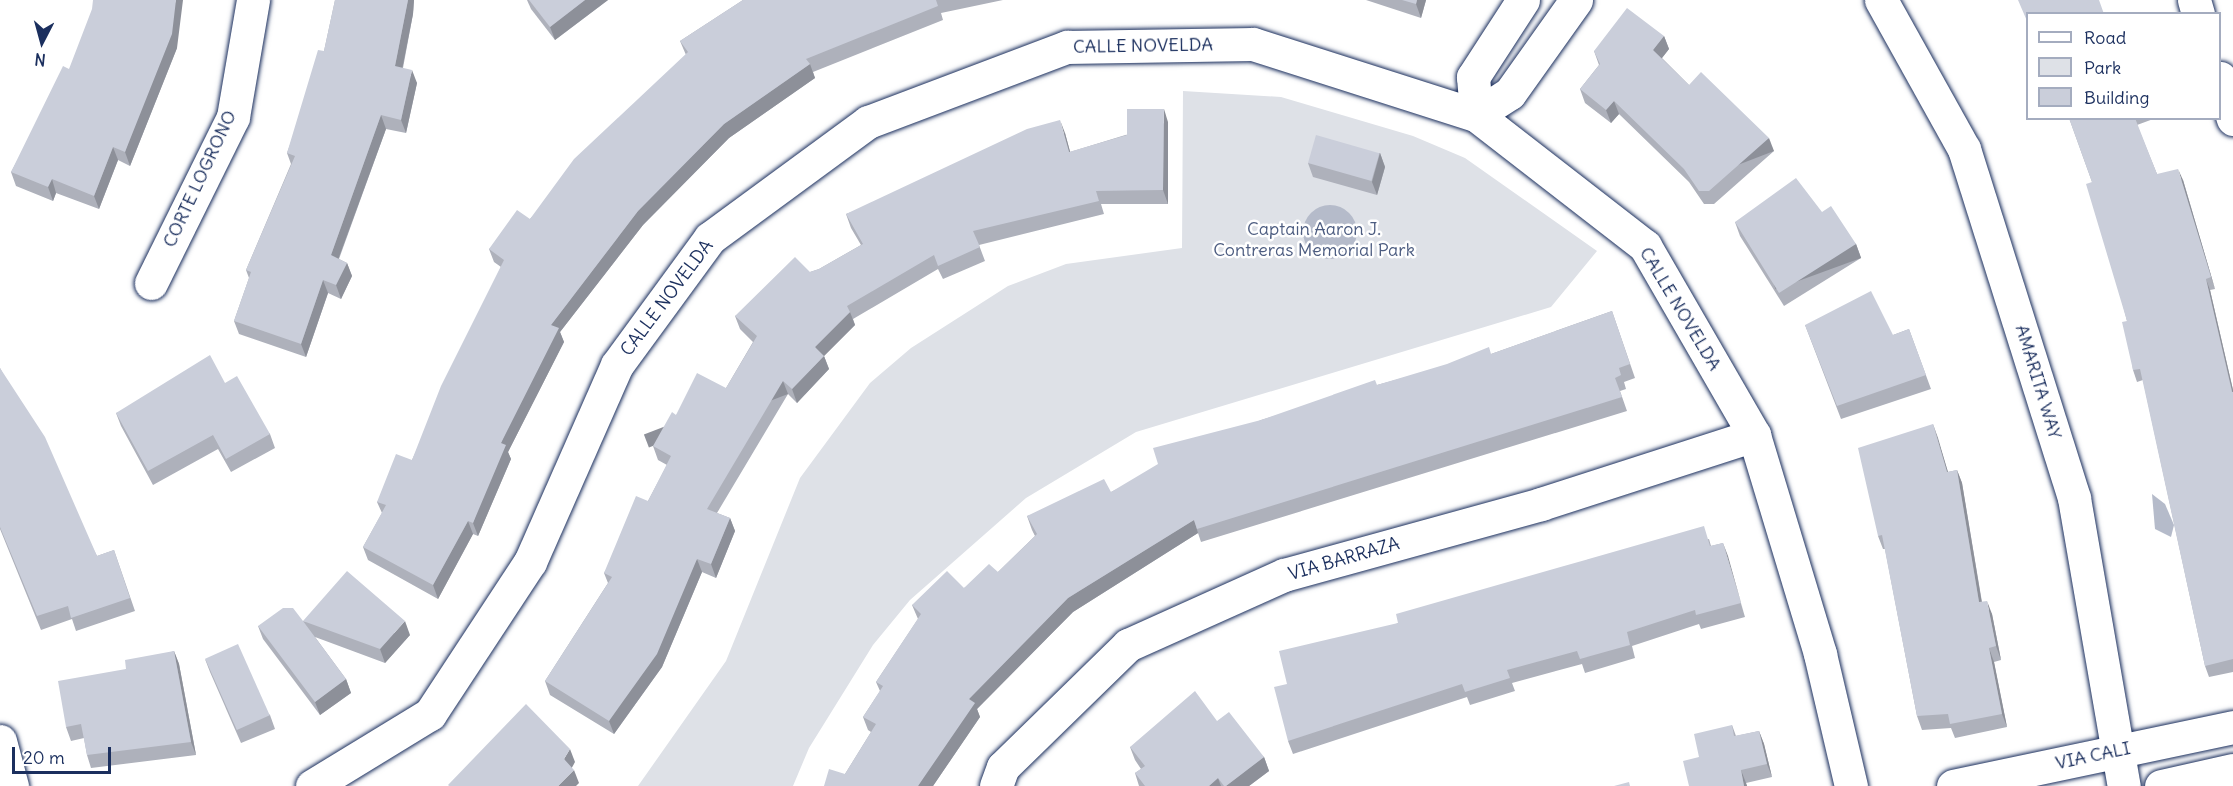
<!DOCTYPE html>
<style>
body{margin:0}
#map{position:relative;width:2233px;height:786px;overflow:hidden;background:#fff;font-family:Delius,sans-serif}
div>[style]{position:absolute}
.green>*{inset:0;background:#dee1e7}
.water>*{inset:0;background:#b5bbca}
.round{border-radius:50%}
.roads{filter:drop-shadow(0 0 2px #1b2f5e) drop-shadow(0 0 2px #1b2f5e)}
.minor>*{height:33px;margin:-16.5px;padding:0 16.5px;transform-origin:16.5px;border-radius:16.5px;background:#fff}
.wall>*{inset:0;background:#aeb1bb}
.shaded-wall>*{inset:0;background:#8d9099;transform-origin:0 0}
.building>*{inset:0;background:#caceda;transform-origin:0 0}
span{translate:-50% -50%;white-space:nowrap;text-align:center;line-height:1.15;-webkit-text-stroke:5px #fff;paint-order:stroke}
.street-label{font-size:18px;color:#1b2f5e}
.park-label{font-size:18px;color:#4c5c80}
.legend{position:absolute;left:2026px;top:12px;width:195px;height:108px;box-sizing:border-box;background:#fff;border:2px solid #a4acbf;margin:0;padding:8px 10px;list-style:none;font-size:18px;color:#1b2f5e}
.legend li{display:flex;align-items:center;gap:12px;height:30px}
.legend b{width:30px;border:2px solid #a4acbf}
.north{position:absolute;left:12px;top:12px;width:60px;height:60px;-webkit-text-stroke:4px #fff;paint-order:stroke;rotate:186deg;font-size:16px;font-weight:700;line-height:24px;text-align:center;color:#1b2f5e}
.north::after{content:'';display:block;margin:auto;width:21px;height:27px;background:#1b2f5e;clip-path:polygon(50% 0,100% 100%,50% 72%,0 100%)}
.scale{position:absolute;left:12px;top:747px;width:99px;height:27px;box-sizing:border-box;border:3px solid #1b2f5e;border-top:0;padding-left:8px;font-size:18px;line-height:21px;white-space:nowrap;color:#1b2f5e;-webkit-text-stroke:4px #fff;paint-order:stroke}
</style>
<div id="map">
<div class="green">
<div style="clip-path:polygon(1183px 91px,1281px 97px,1413px 136px,1465px 158px,1597px 251px,1551px 307px,1136px 432px,1026px 498px,910px 600px,873px 645px,809px 748px,793px 786px,638px 786px,726px 661px,800px 478px,870px 383px,911px 348px,1008px 286px,1066px 264px,1182px 248px)"></div>
</div>
<div class="water">
<div class="round" style="left:1303px;top:205px;width:54px;height:54px"></div>
<div style="clip-path:polygon(2152px 494px,2165px 504px,2174px 525px,2171px 537px,2155px 529px)"></div>
</div>
<div class="roads">
<div class="minor">
<div style="left:1523px;top:0;width:92px;rotate:123deg"></div>
<div style="left:1473px;top:77px;width:38px;rotate:85deg"></div>
<div style="left:1476px;top:115px;width:40px;rotate:-32.9deg"></div>
<div style="left:1510px;top:93px;width:114px;rotate:-54.6deg"></div>
<div style="left:1881px;top:0;width:171px;rotate:60.9deg"></div>
<div style="left:1964px;top:149px;width:366px;rotate:72.5deg"></div>
<div style="left:2074px;top:498px;width:292px;rotate:80.2deg"></div>
<div style="left:2194px;top:0;width:15px;rotate:74deg"></div>
<div style="left:2220px;top:78px;width:43px;rotate:72.4deg"></div>
<div style="left:151px;top:283px;width:185px;rotate:-63.7deg"></div>
<div style="left:233px;top:117px;width:119px;rotate:-80.3deg"></div>
<div style="left:0;top:741px;width:47px;rotate:75.1deg"></div>
<div style="left:312px;top:786px;width:138px;rotate:-31.4deg"></div>
<div style="left:430px;top:714px;width:182px;rotate:-56.7deg"></div>
<div style="left:530px;top:562px;width:215px;rotate:-66.2deg"></div>
<div style="left:617px;top:365px;width:157px;rotate:-53.8deg"></div>
<div style="left:710px;top:238px;width:196px;rotate:-36.3deg"></div>
<div style="left:868px;top:122px;width:213px;rotate:-20.7deg"></div>
<div style="left:1067px;top:47px;width:186px;rotate:-0.9deg"></div>
<div style="left:1253px;top:44px;width:234px;rotate:17.7deg"></div>
<div style="left:1476px;top:115px;width:214px;rotate:37.8deg"></div>
<div style="left:1645px;top:246px;width:218px;rotate:60deg"></div>
<div style="left:1754px;top:435px;width:229px;rotate:73.2deg"></div>
<div style="left:1820px;top:654px;width:136px;rotate:76.8deg"></div>
<div style="left:996px;top:786px;width:20px;rotate:-70deg"></div>
<div style="left:1003px;top:767px;width:175px;rotate:-44.3deg"></div>
<div style="left:1128px;top:645px;width:171px;rotate:-24.2deg"></div>
<div style="left:1284px;top:575px;width:267px;rotate:-15.4deg"></div>
<div style="left:1541px;top:504px;width:224px;rotate:-17.9deg"></div>
<div style="left:1953px;top:786px;width:286px;rotate:-11.9deg"></div>
<div style="left:2161px;top:786px;width:74px;rotate:-12.5deg"></div>
</div>
</div>
<div class="wall">
<div style="clip-path:polygon(335px 0,414px 0,413px 14px,403px 68px,417px 83px,406px 133px,386px 129px,339px 259px,347px 263px,352px 276px,341px 299px,328px 293px,306px 357px,239px 334px,234px 321px,249px 278px,246px 270px,291px 164px,287px 153px,324px 51px)"></div>
<div style="clip-path:polygon(527px 0,608px 0,555px 40px,531px 9px)"></div>
<div style="clip-path:polygon(743px 0,1003px 0,941px 13px,943px 20px,813px 72px,815px 78px,729px 138px,643px 225px,560px 332px,564px 342px,508px 452px,511px 459px,478px 536px,473px 534px,438px 599px,368px 560px,363px 547px,382px 513px,377px 502px,412px 460px,501px 267px,494px 262px,489px 249px,530px 219px,686px 55px,680px 41px)"></div>
<div style="clip-path:polygon(1366px 0,1426px 0,1421px 18px)"></div>
<div style="clip-path:polygon(1664px 36px,1669px 49px,1662px 58px,1689px 85px,1774px 151px,1714px 204px,1704px 204px,1689px 182px,1619px 114px,1611px 123px,1585px 103px,1580px 89px,1599px 65px,1594px 51px)"></div>
<div style="clip-path:polygon(177px 48px,130px 166px,118px 160px,99px 209px,56px 193px,53px 201px,16px 186px,11px 172px,69px 69px)"></div>
<div style="clip-path:polygon(2069px 118px,2156px 118px,2137px 125px,2157px 174px,2183px 180px,2215px 289px,2210px 290px,2233px 390px,2233px 672px,2209px 677px,2205px 666px,2143px 380px,2137px 382px,2133px 370px,2127px 321px,2092px 182px)"></div>
<div style="clip-path:polygon(1168px 122px,1168px 204px,1101px 204px,1104px 214px,979px 245px,985px 261px,943px 279px,938px 269px,853px 319px,855px 325px,824px 356px,829px 369px,797px 403px,788px 394px,717px 513px,730px 518px,735px 531px,716px 578px,702px 572px,662px 667px,614px 734px,550px 695px,545px 681px,608px 583px,604px 573px,648px 501px,667px 465px,658px 460px,653px 446px,676px 415px,726px 388px,753px 342px,740px 329px,735px 316px,810px 272px,819px 269px,861px 245px,851px 228px,846px 214px,1065px 133px,1070px 152px)"></div>
<div style="clip-path:polygon(1380px 153px,1385px 167px,1377px 195px,1313px 177px,1308px 163px)"></div>
<div style="clip-path:polygon(1822px 212px,1856px 244px,1861px 258px,1784px 306px,1740px 236px,1735px 222px)"></div>
<div style="clip-path:polygon(1612px 311px,1635px 378px,1624px 382px,1626px 389px,1620px 391px,1627px 411px,1201px 542px,1198px 533px,1073px 612px,977px 709px,980px 717px,933px 786px,824px 786px,845px 774px,871px 732px,868px 730px,863px 717px,880px 691px,876px 682px,918px 619px,912px 605px,964px 588px,998px 572px,1035px 536px,1032px 530px,1027px 516px,1111px 492px,1261px 420px,1377px 385px,1491px 354px)"></div>
<div style="clip-path:polygon(1805px 325px,1893px 335px,1909px 329px,1931px 389px,1841px 419px)"></div>
<div style="clip-path:polygon(0 368px,97px 556px,114px 550px,135px 611px,76px 631px,72px 619px,41px 630px,0 529px)"></div>
<div style="clip-path:polygon(225px 383px,270px 434px,275px 448px,231px 472px,218px 449px,153px 485px,121px 426px,116px 413px)"></div>
<div style="clip-path:polygon(1933px 424px,1948px 472px,1957px 470px,1962px 483px,1982px 602px,1992px 614px,2001px 660px,1994px 662px,2007px 727px,1955px 738px,1951px 728px,1922px 730px,1917px 716px,1885px 549px,1883px 549px,1878px 536px)"></div>
<div style="clip-path:polygon(1709px 539px,1711px 546px,1723px 543px,1745px 617px,1701px 629px,1699px 624px,1632px 646px,1635px 658px,1585px 673px,1582px 664px,1512px 683px,1515px 691px,1470px 705px,1467px 697px,1293px 754px,1288px 741px,1287px 684px,1398px 623px)"></div>
<div style="clip-path:polygon(303px 621px,410px 635px,385px 663px,315px 637px,346px 679px,351px 693px,320px 715px,263px 639px,258px 626px)"></div>
<div style="clip-path:polygon(174px 651px,179px 664px,196px 755px,91px 768px,87px 755px,84px 738px,71px 741px,66px 727px,126px 669px)"></div>
<div style="clip-path:polygon(205px 659px,270px 715px,275px 729px,241px 743px,210px 672px)"></div>
<div style="clip-path:polygon(1217px 721px,1264px 757px,1269px 771px,1249px 786px,1139px 786px,1135px 773px,1141px 769px,1135px 760px,1130px 747px)"></div>
<div style="clip-path:polygon(1732px 725px,1736px 736px,1759px 731px,1764px 744px,1772px 777px,1746px 783px,1747px 786px,1689px 786px,1699px 757px)"></div>
</div>
<div class="shaded-wall">
<div style="clip-path:polygon(176px 0,183px 0,177px 48px,130px 166px,125px 152px)"></div>
<div style="clip-path:polygon(408px 0,414px 0,413px 14px,400px 80px,395px 66px)"></div>
<div style="clip-path:polygon(585px 0,608px 0,555px 40px,550px 27px)"></div>
<div style="clip-path:polygon(1417px 0,1426px 0,1421px 18px,1416px 4px)"></div>
<div style="clip-path:polygon(1664px 36px,1669px 49px,1658px 63px,1653px 50px)"></div>
<div style="clip-path:polygon(810px 64px,815px 78px,729px 138px,643px 225px,560px 332px,564px 342px,508px 452px,511px 459px,478px 536px,473px 523px,501px 443px,551px 325px,638px 211px,724px 124px)"></div>
<div style="clip-path:polygon(412px 70px,417px 83px,406px 133px,401px 120px)"></div>
<div style="clip-path:polygon(1614px 101px,1619px 114px,1611px 123px,1606px 110px)"></div>
<div style="clip-path:polygon(1164px 109px,1168px 122px,1168px 204px,1163px 190px)"></div>
<div style="clip-path:polygon(381px 115px,386px 129px,335px 268px,331px 255px)"></div>
<div style="clip-path:polygon(1060px 120px,1065px 133px,1074px 166px,1069px 152px)"></div>
<div style="left:1769px;top:138px;width:14px;height:80px;rotate:69deg"></div>
<div style="clip-path:polygon(113px 147px,118px 160px,99px 209px,94px 196px)"></div>
<div style="clip-path:polygon(1380px 153px,1385px 167px,1377px 195px,1372px 182px)"></div>
<div style="clip-path:polygon(2178px 169px,2183px 180px,2215px 289px,2211px 277px)"></div>
<div style="clip-path:polygon(52px 179px,56px 193px,53px 201px,48px 187px)"></div>
<div style="left:1856px;top:244px;width:15px;height:91px;rotate:70deg"></div>
<div style="clip-path:polygon(347px 263px,352px 276px,341px 299px,336px 285px)"></div>
<div style="clip-path:polygon(2206px 279px,2210px 290px,2233px 390px,2233px 395px)"></div>
<div style="clip-path:polygon(323px 280px,328px 293px,306px 357px,301px 344px)"></div>
<div style="clip-path:polygon(850px 312px,855px 325px,820px 360px,815px 347px)"></div>
<div style="clip-path:polygon(824px 356px,829px 369px,797px 403px,792px 389px)"></div>
<div style="left:783px;top:381px;width:14px;height:149px;rotate:69deg"></div>
<div style="clip-path:polygon(1933px 424px,1938px 438px,1952px 486px,1947px 472px)"></div>
<div style="clip-path:polygon(1957px 470px,1962px 483px,1984px 616px,1979px 602px)"></div>
<div style="clip-path:polygon(730px 518px,735px 531px,716px 578px,711px 564px)"></div>
<div style="clip-path:polygon(1194px 520px,1198px 533px,1073px 612px,977px 709px,980px 717px,933px 786px,918px 786px,969px 699px,1068px 598px)"></div>
<div style="clip-path:polygon(468px 521px,473px 534px,438px 599px,433px 585px)"></div>
<div style="clip-path:polygon(1723px 543px,1728px 556px,1745px 617px,1741px 603px)"></div>
<div style="clip-path:polygon(697px 559px,702px 572px,662px 667px,614px 734px,609px 721px)"></div>
<div style="clip-path:polygon(1987px 601px,1992px 614px,2001px 660px,1996px 646px)"></div>
<div style="clip-path:polygon(405px 621px,410px 635px,385px 663px,380px 649px)"></div>
<div style="clip-path:polygon(1989px 648px,1994px 662px,2007px 727px,2002px 714px)"></div>
<div style="clip-path:polygon(174px 651px,179px 664px,196px 755px,191px 742px)"></div>
<div style="clip-path:polygon(346px 679px,351px 693px,320px 715px,315px 702px)"></div>
<div style="clip-path:polygon(1759px 731px,1764px 744px,1772px 777px,1767px 764px)"></div>
<div style="clip-path:polygon(570px 749px,575px 762px,569px 773px,564px 759px)"></div>
<div style="clip-path:polygon(1264px 757px,1269px 771px,1249px 786px,1226px 786px)"></div>
<div style="clip-path:polygon(574px 770px,579px 783px,576px 786px,558px 786px)"></div>
<div style="clip-path:polygon(1741px 770px,1746px 783px,1747px 786px,1744px 786px)"></div>
<div style="clip-path:polygon(1218px 778px,1221px 786px,1209px 786px)"></div>
</div>
<div class="building">
<div style="clip-path:polygon(93px 0,176px 0,172px 34px,125px 152px,113px 147px,94px 196px,52px 179px,48px 187px,11px 172px,63px 66px,69px 69px,92px 9px)"></div>
<div style="clip-path:polygon(335px 0,408px 0,395px 66px,412px 70px,401px 120px,381px 115px,331px 255px,347px 263px,336px 285px,323px 280px,301px 344px,234px 321px,251px 272px,246px 270px,295px 156px,287px 153px,318px 50px,324px 51px)"></div>
<div style="clip-path:polygon(529px 0,585px 0,550px 27px)"></div>
<div style="clip-path:polygon(743px 0,936px 0,938px 6px,806px 59px,810px 64px,724px 124px,638px 211px,551px 325px,559px 328px,501px 443px,506px 445px,473px 523px,468px 521px,433px 585px,363px 547px,386px 505px,377px 502px,396px 454px,412px 460px,441px 386px,504px 260px,489px 249px,517px 210px,530px 219px,574px 159px,688px 52px,680px 41px)"></div>
<div style="clip-path:polygon(1402px 0,1417px 0,1416px 4px)"></div>
<div style="clip-path:polygon(2018px 0,2099px 0,2104px 14px,2028px 14px,2027px 21px)"></div>
<div style="clip-path:polygon(1627px 8px,1664px 36px,1653px 50px,1689px 85px,1701px 72px,1769px 138px,1709px 191px,1699px 191px,1684px 169px,1614px 101px,1606px 110px,1580px 89px,1600px 64px,1594px 51px)"></div>
<div style="clip-path:polygon(1127px 109px,1164px 109px,1163px 190px,1096px 191px,1099px 201px,973px 231px,980px 247px,938px 266px,934px 255px,847px 306px,850px 312px,815px 347px,824px 356px,792px 389px,783px 381px,707px 509px,730px 518px,711px 564px,697px 559px,657px 654px,609px 721px,545px 681px,612px 577px,604px 573px,636px 496px,648px 501px,671px 456px,653px 446px,672px 412px,676px 415px,697px 373px,726px 388px,757px 336px,735px 316px,795px 257px,810px 272px,819px 269px,863px 244px,846px 214px,1027px 129px,1060px 120px,1069px 152px,1127px 135px)"></div>
<div style="clip-path:polygon(2069px 118px,2135px 118px,2157px 174px,2178px 169px,2211px 277px,2206px 279px,2232px 392px,2233px 392px,2233px 659px,2205px 666px,2140px 369px,2133px 370px,2122px 322px,2127px 321px,2086px 184px,2092px 182px)"></div>
<div style="left:1316px;top:135px;width:66px;height:29px;rotate:16deg"></div>
<div style="clip-path:polygon(1796px 178px,1822px 212px,1831px 206px,1856px 244px,1779px 293px,1735px 222px)"></div>
<div style="clip-path:polygon(1871px 291px,1893px 335px,1909px 329px,1926px 375px,1837px 406px,1805px 325px)"></div>
<div style="clip-path:polygon(1612px 311px,1630px 364px,1619px 368px,1621px 375px,1615px 378px,1622px 397px,1197px 529px,1194px 520px,1068px 598px,969px 699px,975px 703px,918px 786px,824px 786px,829px 769px,845px 774px,876px 724px,863px 717px,883px 686px,876px 682px,921px 614px,912px 605px,947px 571px,964px 588px,989px 564px,998px 572px,1037px 534px,1027px 516px,1104px 479px,1111px 492px,1158px 464px,1153px 448px,1261px 420px,1375px 380px,1377px 385px,1447px 364px,1489px 347px,1491px 354px)"></div>
<div style="clip-path:polygon(210px 355px,225px 383px,237px 376px,270px 434px,226px 459px,213px 435px,148px 471px,116px 413px)"></div>
<div style="clip-path:polygon(0 368px,45px 437px,97px 556px,114px 550px,130px 598px,71px 618px,68px 606px,37px 616px,0 527px)"></div>
<div style="clip-path:polygon(1933px 424px,1947px 472px,1957px 470px,1979px 602px,1987px 601px,1996px 646px,1989px 648px,2002px 714px,1950px 724px,1948px 714px,1917px 716px,1882px 535px,1878px 536px,1858px 448px)"></div>
<div style="clip-path:polygon(1704px 526px,1710px 546px,1723px 543px,1741px 603px,1696px 615px,1695px 610px,1627px 632px,1630px 645px,1580px 659px,1577px 651px,1507px 670px,1510px 678px,1465px 692px,1462px 684px,1288px 741px,1274px 687px,1287px 684px,1279px 651px,1398px 623px,1396px 614px)"></div>
<div style="clip-path:polygon(347px 571px,405px 621px,380px 649px,303px 621px,346px 679px,315px 702px,258px 626px,283px 608px,293px 608px,303px 621px)"></div>
<div style="left:238px;top:644px;width:78px;height:36px;rotate:66deg"></div>
<div style="clip-path:polygon(174px 651px,191px 742px,87px 755px,81px 724px,66px 727px,58px 681px,126px 669px,125px 660px)"></div>
<div style="clip-path:polygon(1195px 691px,1217px 721px,1229px 712px,1264px 757px,1226px 786px,1224px 786px,1218px 778px,1209px 786px,1145px 786px,1135px 773px,1145px 766px,1130px 747px)"></div>
<div style="clip-path:polygon(526px 704px,570px 749px,564px 759px,574px 770px,558px 786px,449px 786px,448px 785px)"></div>
<div style="clip-path:polygon(1732px 725px,1734px 736px,1759px 731px,1767px 764px,1741px 770px,1744px 786px,1689px 786px,1683px 761px,1699px 757px,1694px 734px)"></div>
<div style="clip-path:polygon(1629px 782px,1630px 786px,1614px 786px)"></div>
</div>
<div class="street-label">
<span style="left:1143px;top:46px;rotate:-1deg">CALLE NOVELDA</span>
<span style="left:200px;top:179px;rotate:-65deg">CORTE LOGRONO</span>
<span style="left:667px;top:298px;rotate:-53deg">CALLE NOVELDA</span>
<span style="left:1680px;top:309px;rotate:59deg">CALLE NOVELDA</span>
<span style="left:2038px;top:382px;rotate:73deg">AMARITA WAY</span>
<span style="left:1344px;top:559px;rotate:-16deg">VIA BARRAZA</span>
<span style="left:2093px;top:756px;rotate:-12deg">VIA CALI</span>
</div>
<div class="park-label">
<span style="left:1314px;top:240px">Captain Aaron J.<br>Contreras Memorial Park</span>
</div>
<ul class="legend">
<li><b style="height:8px;background:#fff"></b>Road</li>
<li><b style="height:16px;background:#dee1e7"></b>Park</li>
<li><b style="height:16px;background:#caceda"></b>Building</li>
</ul>
<div class="north">N</div>
<div class="scale">20 m</div>
</div>
